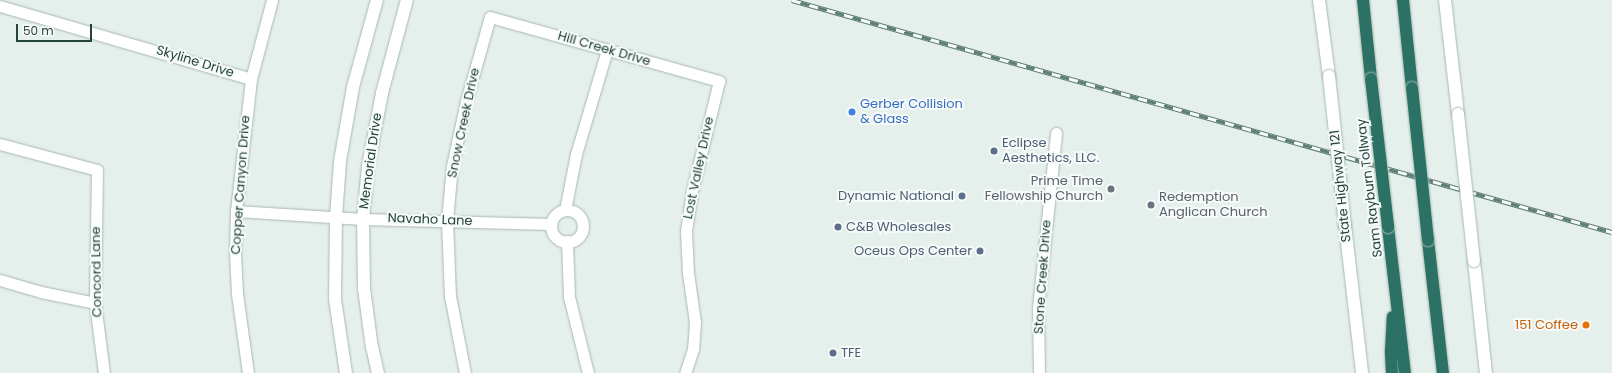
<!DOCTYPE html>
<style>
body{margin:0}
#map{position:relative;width:1612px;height:373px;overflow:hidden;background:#e5efeb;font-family:Poppins,sans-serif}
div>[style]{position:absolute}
.roads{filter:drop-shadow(0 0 1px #a7b8b3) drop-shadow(0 0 1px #a7b8b3)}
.street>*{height:11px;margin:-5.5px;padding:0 5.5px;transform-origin:5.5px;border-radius:5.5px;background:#fff}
.street>.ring{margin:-5.5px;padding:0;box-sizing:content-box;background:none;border:11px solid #fff;border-radius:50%}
.secondary>*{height:12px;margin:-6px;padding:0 6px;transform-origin:6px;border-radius:6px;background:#fff}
.highway>*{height:12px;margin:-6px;padding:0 6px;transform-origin:6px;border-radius:6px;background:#2c7165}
.rail>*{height:4.5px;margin-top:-2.25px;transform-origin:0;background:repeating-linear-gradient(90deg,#f6fbf9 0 9px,#5e7e76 0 18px);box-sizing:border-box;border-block:1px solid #5e7e76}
.bridges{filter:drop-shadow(0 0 1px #a3bcb4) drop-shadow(0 0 1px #a3bcb4)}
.secondary-bridge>*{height:12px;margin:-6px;padding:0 6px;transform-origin:6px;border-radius:6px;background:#fff}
.highway-bridge>*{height:12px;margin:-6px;padding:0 6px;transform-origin:6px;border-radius:6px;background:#2c7165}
.dots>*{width:11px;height:11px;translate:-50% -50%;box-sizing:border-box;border:2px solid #f6fbf9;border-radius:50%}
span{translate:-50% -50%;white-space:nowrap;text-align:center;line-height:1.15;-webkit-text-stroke:4px #f6fbf9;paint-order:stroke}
.street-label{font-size:13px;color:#23433b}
.shop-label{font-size:13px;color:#366cbe}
.left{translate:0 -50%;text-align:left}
.service-label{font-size:13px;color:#4e5e75}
.right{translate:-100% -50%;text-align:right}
.worship-label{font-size:13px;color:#5b616d}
.food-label{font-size:13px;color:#c56008}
.scale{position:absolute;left:16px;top:24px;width:76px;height:18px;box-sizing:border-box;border:2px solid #23433b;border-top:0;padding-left:5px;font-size:12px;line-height:14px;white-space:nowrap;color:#23433b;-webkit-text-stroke:3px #f6fbf9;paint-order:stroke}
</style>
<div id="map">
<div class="roads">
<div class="street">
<div style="left:0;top:6px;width:261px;rotate:16.2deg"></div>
<div style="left:0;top:144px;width:100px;rotate:15deg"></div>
<div style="left:97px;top:170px;width:133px;rotate:90.9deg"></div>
<div style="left:95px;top:303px;width:71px;rotate:82.7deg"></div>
<div style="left:565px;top:210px;width:57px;rotate:-78.9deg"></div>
<div style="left:576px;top:154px;width:109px;rotate:-73.4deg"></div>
<div class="ring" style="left:551px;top:210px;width:21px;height:21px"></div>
<div style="left:236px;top:211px;width:127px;rotate:3.6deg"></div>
<div style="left:363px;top:219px;width:188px;rotate:1.5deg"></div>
<div style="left:567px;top:241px;width:56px;rotate:88deg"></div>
<div style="left:569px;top:297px;width:78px;rotate:76deg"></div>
<div style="left:0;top:280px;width:43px;rotate:16.3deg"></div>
<div style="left:41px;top:292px;width:55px;rotate:11.5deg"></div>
<div style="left:248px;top:373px;width:80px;rotate:-97.9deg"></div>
<div style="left:237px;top:294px;width:41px;rotate:-92.8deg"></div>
<div style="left:235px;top:253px;width:42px;rotate:-88.6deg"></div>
<div style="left:236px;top:211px;width:133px;rotate:-83.5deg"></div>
<div style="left:251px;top:79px;width:82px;rotate:-75.1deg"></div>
<div style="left:465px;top:373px;width:78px;rotate:-101deg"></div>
<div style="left:450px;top:296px;width:76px;rotate:-92.3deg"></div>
<div style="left:447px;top:220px;width:54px;rotate:-84.7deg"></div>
<div style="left:452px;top:166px;width:66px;rotate:-77.8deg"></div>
<div style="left:466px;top:101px;width:87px;rotate:-74.1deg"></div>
<div style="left:490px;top:17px;width:238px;rotate:15.6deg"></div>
<div style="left:719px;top:81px;width:113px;rotate:103.8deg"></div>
<div style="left:692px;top:191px;width:40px;rotate:98.5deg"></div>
<div style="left:686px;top:231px;width:42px;rotate:87.3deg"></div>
<div style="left:688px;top:273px;width:49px;rotate:81.9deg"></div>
<div style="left:695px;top:322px;width:27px;rotate:94deg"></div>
<div style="left:693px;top:349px;width:25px;rotate:108deg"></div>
<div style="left:1039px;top:373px;width:65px;rotate:-90.9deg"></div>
<div style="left:1038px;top:308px;width:176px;rotate:-84.1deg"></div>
</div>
<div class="secondary">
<div style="left:1319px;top:0;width:77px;rotate:82.5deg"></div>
<div style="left:1445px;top:0;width:115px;rotate:83.5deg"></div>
<div style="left:1345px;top:225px;width:149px;rotate:83.4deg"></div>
<div style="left:1474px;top:261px;width:113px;rotate:83.9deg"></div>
<div style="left:346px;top:373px;width:75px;rotate:-98.5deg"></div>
<div style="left:335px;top:299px;width:82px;rotate:-89.3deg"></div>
<div style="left:336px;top:217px;width:56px;rotate:-85.9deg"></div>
<div style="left:340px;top:161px;width:75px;rotate:-80deg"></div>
<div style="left:353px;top:87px;width:90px;rotate:-74.6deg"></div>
<div style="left:378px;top:373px;width:26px;rotate:-103deg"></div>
<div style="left:372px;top:348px;width:60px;rotate:-97.7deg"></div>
<div style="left:364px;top:289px;width:70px;rotate:-90.8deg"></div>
<div style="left:363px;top:219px;width:53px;rotate:-84.6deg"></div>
<div style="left:368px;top:166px;width:74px;rotate:-79.1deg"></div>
<div style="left:382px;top:93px;width:96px;rotate:-75deg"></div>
</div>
<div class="highway">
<div style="left:1363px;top:0;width:79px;rotate:84.2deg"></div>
<div style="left:1403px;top:0;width:88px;rotate:84.2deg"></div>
<div style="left:1388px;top:227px;width:147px;rotate:83.4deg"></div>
<div style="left:1428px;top:240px;width:134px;rotate:83.6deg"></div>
<div style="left:1392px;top:373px;width:22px;rotate:-93deg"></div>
<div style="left:1391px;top:351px;width:34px;rotate:-87deg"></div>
</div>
</div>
<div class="rail">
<div style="left:792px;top:0;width:852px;rotate:15.8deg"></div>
</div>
<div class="bridges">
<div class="secondary-bridge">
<div style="left:1329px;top:76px;width:150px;rotate:83.9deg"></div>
<div style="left:1458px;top:114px;width:148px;rotate:83.8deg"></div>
</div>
<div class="highway-bridge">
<div style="left:1371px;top:79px;width:149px;rotate:83.4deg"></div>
<div style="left:1412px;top:88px;width:153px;rotate:84deg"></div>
</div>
</div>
<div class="dots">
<div style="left:852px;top:112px;background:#3f7fe0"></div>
<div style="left:994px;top:151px;background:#5c6f8a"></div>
<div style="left:1111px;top:189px;background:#6b7280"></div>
<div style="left:962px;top:196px;background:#5c6f8a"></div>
<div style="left:1151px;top:205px;background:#6b7280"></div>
<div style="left:838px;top:227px;background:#5c6f8a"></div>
<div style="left:980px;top:251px;background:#5c6f8a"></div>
<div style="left:1586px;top:325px;background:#e8710a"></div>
<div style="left:833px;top:353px;background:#5c6f8a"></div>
</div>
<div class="street-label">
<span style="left:604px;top:49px;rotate:16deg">Hill Creek Drive</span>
<span style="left:195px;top:62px;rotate:17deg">Skyline Drive</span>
<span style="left:464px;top:123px;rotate:-78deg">Snow Creek Drive</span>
<span style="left:371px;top:161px;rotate:-82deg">Memorial Drive</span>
<span style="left:699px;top:168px;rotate:-78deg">Lost Valley Drive</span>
<span style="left:241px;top:185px;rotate:-86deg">Copper Canyon Drive</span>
<span style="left:1341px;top:186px;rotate:-96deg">State Highway 121</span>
<span style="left:1370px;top:188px;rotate:-97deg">Sam Rayburn Tollway</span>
<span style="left:430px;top:220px;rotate:2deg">Navaho Lane</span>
<span style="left:97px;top:272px;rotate:-91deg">Concord Lane</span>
<span style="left:1043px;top:277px;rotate:-86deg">Stone Creek Drive</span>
</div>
<div class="shop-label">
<span class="left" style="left:860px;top:112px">Gerber Collision<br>&amp; Glass</span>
</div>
<div class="service-label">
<span class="left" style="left:1002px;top:151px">Eclipse<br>Aesthetics, LLC.</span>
<span class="right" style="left:954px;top:196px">Dynamic National</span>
<span class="left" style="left:846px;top:227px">C&amp;B Wholesales</span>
<span class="right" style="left:972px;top:251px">Oceus Ops Center</span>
<span class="left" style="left:841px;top:353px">TFE</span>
</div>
<div class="worship-label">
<span class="right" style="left:1103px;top:189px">Prime Time<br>Fellowship Church</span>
<span class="left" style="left:1159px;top:205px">Redemption<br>Anglican Church</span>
</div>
<div class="food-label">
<span class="right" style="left:1578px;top:325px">151 Coffee</span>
</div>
<div class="scale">50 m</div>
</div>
